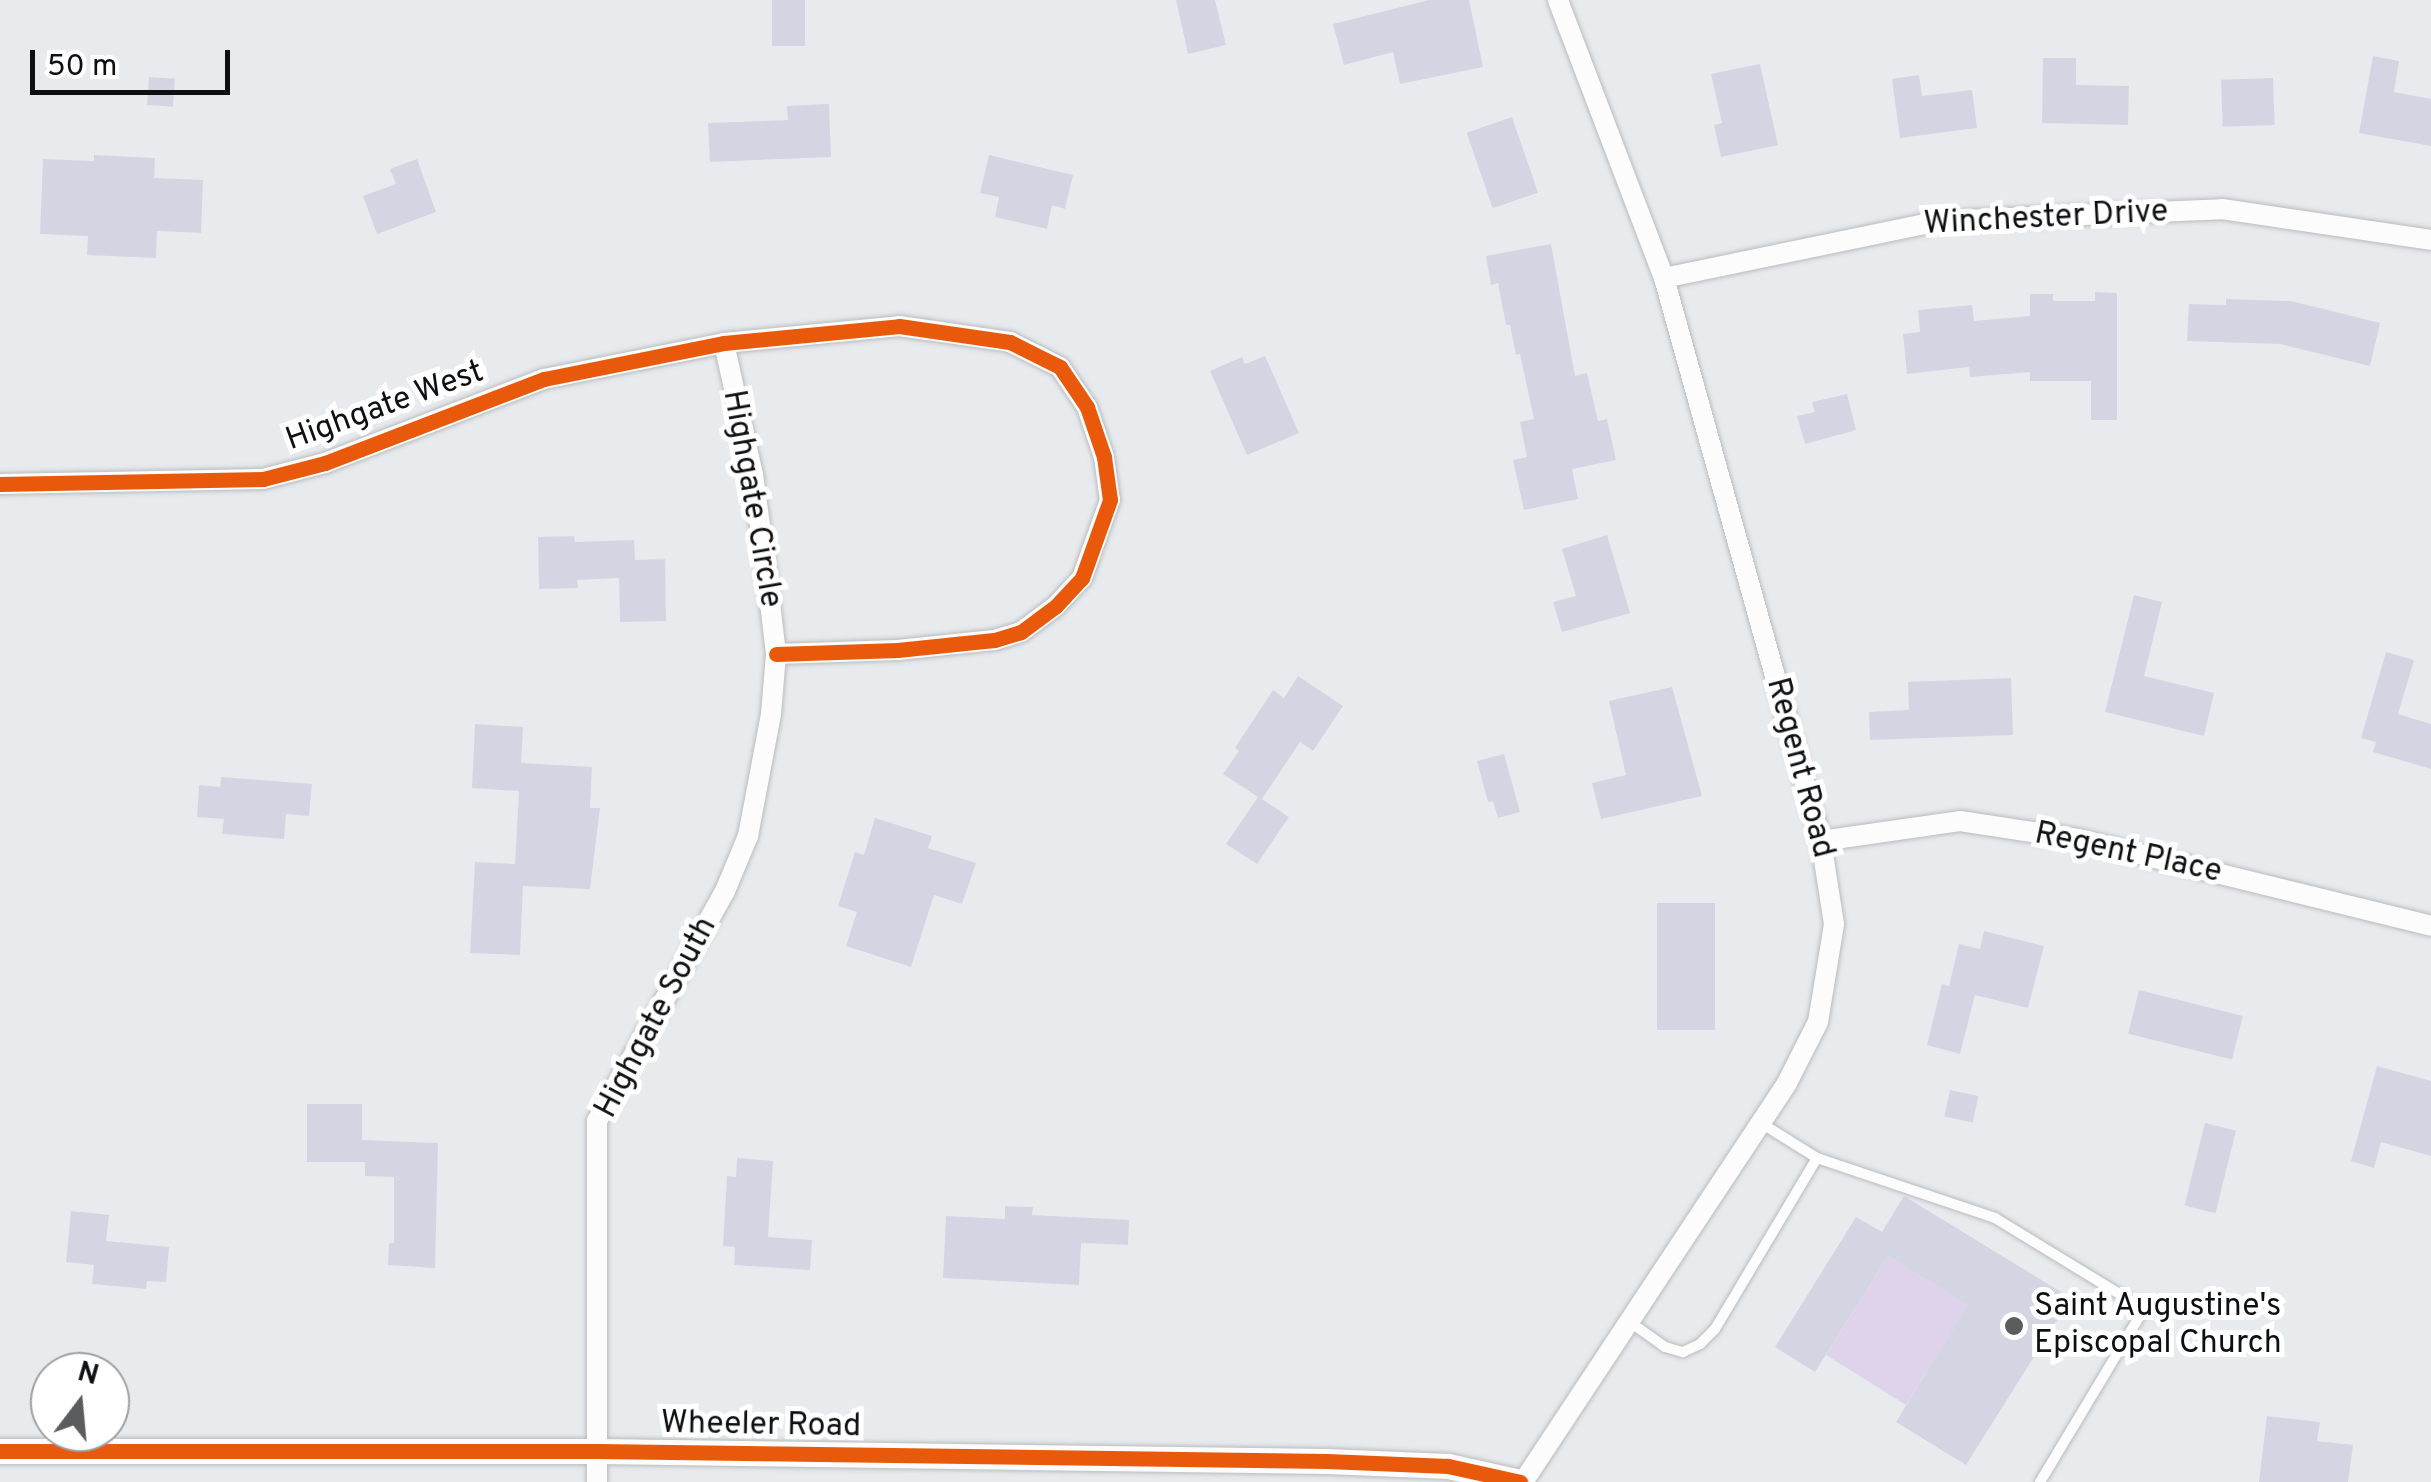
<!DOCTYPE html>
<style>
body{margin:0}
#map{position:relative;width:2431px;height:1482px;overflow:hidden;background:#e8ebee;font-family:Overpass,sans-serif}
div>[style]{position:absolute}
.green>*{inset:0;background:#dfd3eb}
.building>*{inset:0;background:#d3d6e2;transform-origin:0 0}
.roads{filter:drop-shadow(0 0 2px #b9bcbe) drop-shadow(0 0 2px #b9bcbe)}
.service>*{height:10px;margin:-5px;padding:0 5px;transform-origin:5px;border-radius:5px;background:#fcfcfc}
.minor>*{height:20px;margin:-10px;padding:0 10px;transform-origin:10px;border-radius:10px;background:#fcfcfc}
.tertiary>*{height:25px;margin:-12.5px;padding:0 12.5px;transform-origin:12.5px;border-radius:12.5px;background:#fcfcfc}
.cycleway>*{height:15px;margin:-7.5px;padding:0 7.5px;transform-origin:7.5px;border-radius:7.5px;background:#e8590c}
.dots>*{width:28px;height:28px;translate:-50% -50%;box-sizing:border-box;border:5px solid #fff;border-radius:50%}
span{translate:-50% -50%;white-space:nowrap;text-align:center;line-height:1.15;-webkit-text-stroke:10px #fff;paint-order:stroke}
.street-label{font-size:32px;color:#0d0f11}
.poi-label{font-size:32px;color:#0d0f11}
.left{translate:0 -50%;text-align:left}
.north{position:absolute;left:30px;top:1352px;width:100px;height:100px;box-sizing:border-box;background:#fff;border:2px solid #9e9fa0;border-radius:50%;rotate:16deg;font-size:28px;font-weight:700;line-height:40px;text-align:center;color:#0d0f11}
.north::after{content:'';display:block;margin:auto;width:35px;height:45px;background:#5a5c5e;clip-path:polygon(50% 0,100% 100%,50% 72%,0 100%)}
.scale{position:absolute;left:30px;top:50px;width:200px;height:45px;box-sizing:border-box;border:5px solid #0d0f11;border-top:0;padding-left:12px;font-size:30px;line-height:35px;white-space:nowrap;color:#0d0f11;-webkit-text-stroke:8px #fff;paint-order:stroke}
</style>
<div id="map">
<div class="green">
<div style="clip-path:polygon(1888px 1256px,1983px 1314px,1958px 1322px,1906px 1405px,1826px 1355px)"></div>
</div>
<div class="building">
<div style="left:772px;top:0;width:33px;height:46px"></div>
<div style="clip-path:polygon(1176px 0,1215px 0,1226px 45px,1188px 54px)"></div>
<div style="clip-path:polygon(1429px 0,1469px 0,1483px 67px,1400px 84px,1393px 52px,1344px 65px,1333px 24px)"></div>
<div style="clip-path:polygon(2373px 56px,2399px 61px,2394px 92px,2431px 99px,2431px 146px,2359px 133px)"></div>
<div style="clip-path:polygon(2043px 58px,2076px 58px,2076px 85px,2129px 86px,2128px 125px,2042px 123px)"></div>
<div style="clip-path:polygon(1760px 64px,1778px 145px,1721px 157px,1714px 125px,1722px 123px,1711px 74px)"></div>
<div style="clip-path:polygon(1919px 75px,1922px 96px,1972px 90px,1977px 128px,1900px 138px,1892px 79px)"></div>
<div style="left:149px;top:77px;width:26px;height:28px;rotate:4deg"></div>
<div style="left:2273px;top:78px;width:47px;height:52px;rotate:88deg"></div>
<div style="clip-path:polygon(829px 104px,831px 157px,710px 162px,708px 123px,788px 120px,787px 106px)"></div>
<div style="left:1512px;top:117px;width:80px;height:48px;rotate:71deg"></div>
<div style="clip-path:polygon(94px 155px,155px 158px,154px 178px,203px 180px,201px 233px,157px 231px,156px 258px,87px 255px,88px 236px,40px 234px,43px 159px,94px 161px)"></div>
<div style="clip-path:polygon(989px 155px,1073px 175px,1065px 209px,1052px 205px,1047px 229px,995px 217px,999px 197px,980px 193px)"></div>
<div style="clip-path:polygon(417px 159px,436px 212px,377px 234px,363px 196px,396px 184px,390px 169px)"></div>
<div style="clip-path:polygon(1551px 244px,1575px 376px,1587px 373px,1598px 421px,1607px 419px,1616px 460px,1572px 469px,1578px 499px,1524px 510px,1513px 460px,1527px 457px,1520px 422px,1534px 419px,1520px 354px,1516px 355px,1510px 325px,1506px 325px,1498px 283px,1491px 285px,1486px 256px)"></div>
<div style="clip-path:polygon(2095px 292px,2117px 293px,2117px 420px,2091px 420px,2091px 381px,2030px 381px,2030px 372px,1970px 377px,1969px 367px,1907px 374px,1903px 334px,1920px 332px,1918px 310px,1972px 305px,1974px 321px,2030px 316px,2030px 294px,2053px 294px,2053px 301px,2095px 301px)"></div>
<div style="clip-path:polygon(2226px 299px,2291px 301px,2380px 323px,2370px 366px,2280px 344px,2187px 341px,2189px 304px,2226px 305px)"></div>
<div style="clip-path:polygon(1265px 356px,1299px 433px,1247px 455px,1210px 371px,1242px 357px,1245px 364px)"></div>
<div style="clip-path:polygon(1847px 394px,1856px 430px,1805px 444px,1797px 416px,1815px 412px,1812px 402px)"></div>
<div style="clip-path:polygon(1607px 535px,1630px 613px,1562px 632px,1553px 602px,1576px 596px,1562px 549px)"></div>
<div style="clip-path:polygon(574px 536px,575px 542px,634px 540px,635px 560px,665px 559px,666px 621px,620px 622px,619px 578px,577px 580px,578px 588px,539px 589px,538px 537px)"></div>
<div style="clip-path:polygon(2134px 595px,2162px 602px,2144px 676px,2214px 693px,2204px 736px,2105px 712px)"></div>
<div style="clip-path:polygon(2386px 652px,2414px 660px,2398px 714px,2431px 724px,2431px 769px,2373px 752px,2376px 742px,2361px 738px)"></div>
<div style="clip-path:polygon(1298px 676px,1343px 706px,1313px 751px,1300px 742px,1262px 799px,1289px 817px,1257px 864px,1226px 844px,1258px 797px,1223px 774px,1239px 751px,1235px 748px,1273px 690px,1284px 698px)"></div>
<div style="clip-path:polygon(2011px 678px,2013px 735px,1870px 740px,1869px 712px,1909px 710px,1908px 682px)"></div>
<div style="clip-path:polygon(1672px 687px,1702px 796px,1601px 819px,1592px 783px,1626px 775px,1609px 701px)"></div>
<div style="clip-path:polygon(475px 724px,523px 727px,521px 763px,592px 767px,590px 808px,600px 808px,590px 889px,523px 886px,520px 955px,470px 953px,475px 862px,515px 864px,519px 791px,472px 788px)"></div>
<div style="clip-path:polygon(1504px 754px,1520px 812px,1498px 818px,1493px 801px,1488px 802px,1477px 761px)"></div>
<div style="clip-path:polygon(221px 777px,312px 784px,309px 816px,286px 814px,284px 839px,222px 834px,224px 819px,197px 817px,199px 785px,220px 787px)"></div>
<div style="clip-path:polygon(875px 818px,932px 836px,928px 848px,976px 863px,962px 904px,934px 895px,911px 967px,846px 946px,857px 912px,838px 906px,855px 852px,864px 855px)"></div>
<div style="left:1657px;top:903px;width:58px;height:127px"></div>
<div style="clip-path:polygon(1984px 931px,2044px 946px,2028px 1008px,1975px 995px,1960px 1054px,1927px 1045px,1942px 984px,1949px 986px,1959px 944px,1980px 949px)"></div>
<div style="left:2139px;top:990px;width:107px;height:45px;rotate:14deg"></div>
<div style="clip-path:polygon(2377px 1066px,2431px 1081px,2431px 1156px,2381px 1142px,2374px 1168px,2351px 1161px)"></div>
<div style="left:1950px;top:1090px;width:29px;height:27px;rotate:12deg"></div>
<div style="clip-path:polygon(307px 1104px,362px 1104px,362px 1140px,438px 1143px,435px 1268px,388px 1265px,389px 1243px,394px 1243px,394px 1177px,365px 1176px,365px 1162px,307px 1162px)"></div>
<div style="left:2205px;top:1123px;width:32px;height:85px;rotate:14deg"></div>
<div style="clip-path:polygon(737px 1158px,773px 1161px,768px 1237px,812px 1240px,810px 1270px,734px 1265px,735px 1247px,723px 1246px,727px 1176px,736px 1177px)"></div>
<div style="clip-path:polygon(1904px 1196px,2071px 1298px,1966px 1465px,1896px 1422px,1968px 1305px,1888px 1256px,1815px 1372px,1775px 1347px,1856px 1217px,1882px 1232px)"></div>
<div style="clip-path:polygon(1005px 1206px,1033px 1207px,1032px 1215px,1129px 1220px,1128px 1245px,1081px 1243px,1079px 1285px,943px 1278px,946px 1216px,1005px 1219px)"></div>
<div style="clip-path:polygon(71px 1211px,109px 1215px,106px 1241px,169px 1247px,166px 1282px,147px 1281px,146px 1289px,92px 1284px,94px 1265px,66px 1262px)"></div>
<div style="clip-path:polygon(2267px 1416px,2320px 1422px,2317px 1441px,2353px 1445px,2348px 1482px,2259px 1482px)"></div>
</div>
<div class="roads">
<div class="service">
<div style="left:1761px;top:1123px;width:66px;rotate:32deg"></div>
<div style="left:1817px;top:1158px;width:188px;rotate:18.6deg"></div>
<div style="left:1995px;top:1218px;width:175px;rotate:31.4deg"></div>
<div style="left:2144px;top:1309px;width:202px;rotate:121deg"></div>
<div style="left:1630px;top:1322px;width:43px;rotate:35.5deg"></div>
<div style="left:1665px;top:1347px;width:19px;rotate:16deg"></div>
<div style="left:1683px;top:1352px;width:19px;rotate:-25deg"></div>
<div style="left:1700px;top:1344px;width:21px;rotate:-45deg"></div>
<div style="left:1715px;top:1329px;width:199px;rotate:-59.2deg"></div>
</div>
<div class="minor">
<div style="left:1664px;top:278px;width:281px;rotate:-11.7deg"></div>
<div style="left:1939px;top:221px;width:283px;rotate:-2.4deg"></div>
<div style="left:2222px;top:209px;width:211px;rotate:8.4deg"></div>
<div style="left:0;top:484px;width:263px;rotate:-1.1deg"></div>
<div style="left:263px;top:479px;width:64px;rotate:-14.5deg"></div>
<div style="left:325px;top:463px;width:235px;rotate:-21deg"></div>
<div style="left:544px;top:379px;width:184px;rotate:-11.3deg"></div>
<div style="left:724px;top:343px;width:176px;rotate:-5.5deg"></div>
<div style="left:899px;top:326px;width:112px;rotate:8.2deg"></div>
<div style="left:1010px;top:342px;width:56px;rotate:26.6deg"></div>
<div style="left:1060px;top:367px;width:48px;rotate:56deg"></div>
<div style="left:1087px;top:407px;width:53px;rotate:71.2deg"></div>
<div style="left:1104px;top:457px;width:43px;rotate:82.1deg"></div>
<div style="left:1110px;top:500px;width:83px;rotate:109.7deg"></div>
<div style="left:1082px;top:578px;width:38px;rotate:133deg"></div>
<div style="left:1056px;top:606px;width:44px;rotate:143.4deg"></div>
<div style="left:1021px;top:632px;width:28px;rotate:163deg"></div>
<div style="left:994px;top:640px;width:97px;rotate:174.1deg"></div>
<div style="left:898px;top:650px;width:122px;rotate:178.1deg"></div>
<div style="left:1821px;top:841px;width:140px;rotate:-8.2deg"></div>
<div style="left:1960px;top:821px;width:119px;rotate:8.7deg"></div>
<div style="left:2078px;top:839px;width:364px;rotate:13.8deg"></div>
<div style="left:597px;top:1482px;width:361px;rotate:-90deg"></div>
<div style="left:597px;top:1121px;width:263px;rotate:-60.9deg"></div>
<div style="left:725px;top:891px;width:60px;rotate:-67.3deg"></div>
<div style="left:748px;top:836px;width:124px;rotate:-79.3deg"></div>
<div style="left:771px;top:714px;width:60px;rotate:-85.2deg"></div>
<div style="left:776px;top:654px;width:94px;rotate:-96.7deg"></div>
<div style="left:765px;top:561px;width:87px;rotate:-97.9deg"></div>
<div style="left:753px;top:475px;width:135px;rotate:-102.4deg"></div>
<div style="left:1523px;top:1482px;width:478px;rotate:-56.5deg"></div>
<div style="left:1787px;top:1083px;width:68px;rotate:-63.1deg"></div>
<div style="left:1818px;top:1022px;width:99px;rotate:-80.7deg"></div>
<div style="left:1834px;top:924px;width:84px;rotate:-98.9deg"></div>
<div style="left:1821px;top:841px;width:584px;rotate:-105.58deg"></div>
<div style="left:1664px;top:278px;width:298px;rotate:-110.9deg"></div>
</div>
<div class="tertiary">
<div style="left:0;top:1451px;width:598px"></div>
<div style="left:598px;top:1451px;width:729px;rotate:0.79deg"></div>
<div style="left:1327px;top:1461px;width:121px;rotate:2.4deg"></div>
<div style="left:1448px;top:1466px;width:74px;rotate:12.5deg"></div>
</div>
</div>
<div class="cycleway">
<div style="left:0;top:484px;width:263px;rotate:-1.1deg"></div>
<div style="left:263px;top:479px;width:64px;rotate:-14.5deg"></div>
<div style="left:325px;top:463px;width:235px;rotate:-21deg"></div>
<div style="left:544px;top:379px;width:184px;rotate:-11.3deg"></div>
<div style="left:724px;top:343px;width:176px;rotate:-5.5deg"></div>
<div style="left:899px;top:326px;width:112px;rotate:8.2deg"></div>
<div style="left:1010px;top:342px;width:56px;rotate:26.6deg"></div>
<div style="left:1060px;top:367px;width:48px;rotate:56deg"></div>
<div style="left:1087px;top:407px;width:53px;rotate:71.2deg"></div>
<div style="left:1104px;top:457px;width:43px;rotate:82.1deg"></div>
<div style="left:1110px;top:500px;width:83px;rotate:109.7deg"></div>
<div style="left:1082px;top:578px;width:38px;rotate:133deg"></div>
<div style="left:1056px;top:606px;width:44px;rotate:143.4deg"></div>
<div style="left:1021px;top:632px;width:28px;rotate:163deg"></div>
<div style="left:994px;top:640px;width:97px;rotate:174.1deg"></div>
<div style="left:898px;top:650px;width:122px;rotate:178.1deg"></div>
<div style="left:0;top:1451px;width:598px"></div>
<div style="left:598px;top:1451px;width:729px;rotate:0.79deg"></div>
<div style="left:1327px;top:1461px;width:121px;rotate:2.4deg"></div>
<div style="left:1448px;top:1466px;width:74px;rotate:12.5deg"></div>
</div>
<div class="dots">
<div style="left:2014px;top:1326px;background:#5a5c5e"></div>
</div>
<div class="street-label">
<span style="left:2046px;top:219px;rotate:-3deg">Winchester Drive</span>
<span style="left:385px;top:407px;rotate:-20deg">Highgate West</span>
<span style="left:751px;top:499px;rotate:80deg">Highgate Circle</span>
<span style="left:1799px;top:768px;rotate:75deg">Regent Road</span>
<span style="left:2128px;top:854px;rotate:12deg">Regent Place</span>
<span style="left:657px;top:1018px;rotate:-62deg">Highgate South</span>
<span style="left:761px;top:1426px;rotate:1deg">Wheeler Road</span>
</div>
<div class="poi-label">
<span class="left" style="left:2034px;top:1326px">Saint Augustine's<br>Episcopal Church</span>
</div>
<div class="north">N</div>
<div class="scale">50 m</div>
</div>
